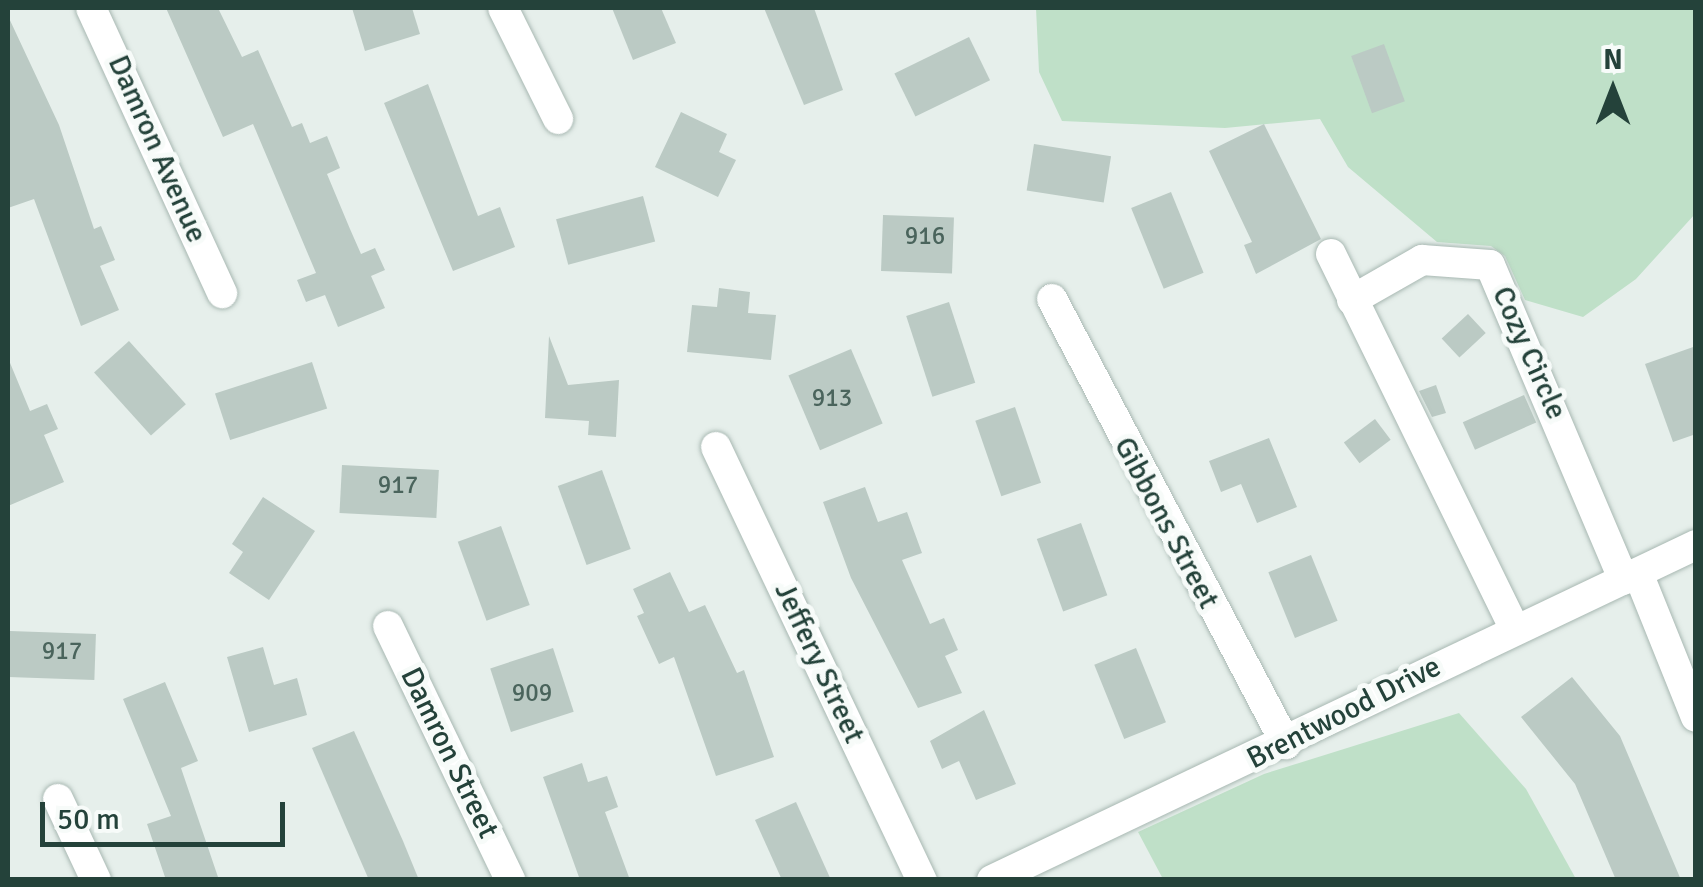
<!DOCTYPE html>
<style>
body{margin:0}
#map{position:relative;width:1703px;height:887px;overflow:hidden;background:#e6efeb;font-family:Signika,sans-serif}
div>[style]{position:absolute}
.green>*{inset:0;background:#bfe0c8}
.building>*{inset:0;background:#bbcac4;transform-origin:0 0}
.roads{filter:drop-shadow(0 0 2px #a8b8b2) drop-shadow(0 0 2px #a8b8b2)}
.minor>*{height:30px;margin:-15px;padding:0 15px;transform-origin:15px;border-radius:15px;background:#fff}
span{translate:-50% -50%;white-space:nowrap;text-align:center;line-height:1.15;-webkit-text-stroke:10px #f7fbf9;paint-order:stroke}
.number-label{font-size:25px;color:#4a645c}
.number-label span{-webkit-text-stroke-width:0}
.street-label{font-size:30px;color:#24423a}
.frame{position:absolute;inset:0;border:10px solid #24423a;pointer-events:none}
.north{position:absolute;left:1563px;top:40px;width:100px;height:100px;-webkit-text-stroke:8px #f7fbf9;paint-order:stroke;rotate:0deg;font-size:28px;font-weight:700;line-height:40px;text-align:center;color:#24423a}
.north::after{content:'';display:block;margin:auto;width:35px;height:45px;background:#24423a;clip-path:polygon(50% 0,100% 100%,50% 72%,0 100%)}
.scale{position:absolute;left:40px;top:802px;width:245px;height:45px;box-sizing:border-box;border:5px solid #24423a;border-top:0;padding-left:12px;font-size:30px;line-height:35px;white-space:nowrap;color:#24423a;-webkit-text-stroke:8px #f7fbf9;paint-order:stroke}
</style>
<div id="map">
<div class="green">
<div style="clip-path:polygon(1036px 8px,1695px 8px,1695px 214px,1636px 279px,1583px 317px,1525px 300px,1505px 256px,1491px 246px,1437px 242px,1348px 167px,1320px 119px,1225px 128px,1062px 121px,1039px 72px)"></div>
<div style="clip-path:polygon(1459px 713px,1526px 789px,1576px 879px,1163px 879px,1138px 832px,1264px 774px)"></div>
</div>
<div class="building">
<div style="clip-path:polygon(166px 8px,218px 8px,242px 57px,258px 50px,292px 127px,302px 123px,310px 143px,327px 136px,340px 168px,327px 174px,350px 229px,361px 254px,375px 248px,385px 270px,371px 276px,385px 308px,338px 327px,325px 295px,306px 302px,297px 280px,316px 273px,253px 124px,223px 137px)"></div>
<div style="clip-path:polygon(352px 8px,412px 8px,420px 34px,365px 51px)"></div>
<div style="clip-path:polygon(612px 8px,661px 8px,676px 43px,633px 60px)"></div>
<div style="clip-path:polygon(764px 8px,814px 8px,843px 90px,804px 105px)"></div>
<div style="clip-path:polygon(8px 16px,59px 125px,94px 229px,101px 226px,115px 260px,100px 266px,119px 310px,81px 326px,34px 199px,8px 208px)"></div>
<div style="left:969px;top:37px;width:48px;height:83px;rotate:64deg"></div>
<div style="left:1384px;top:44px;width:61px;height:35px;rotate:70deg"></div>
<div style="clip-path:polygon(428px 84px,478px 216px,500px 207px,515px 247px,453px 271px,384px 103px)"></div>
<div style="clip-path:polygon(681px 112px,727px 134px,719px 152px,736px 160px,718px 197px,655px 167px)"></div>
<div style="clip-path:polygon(1264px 124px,1321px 239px,1256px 274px,1244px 245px,1252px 242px,1209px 151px)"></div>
<div style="left:1034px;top:144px;width:78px;height:47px;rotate:9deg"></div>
<div style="left:1171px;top:192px;width:87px;height:43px;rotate:68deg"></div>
<div style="left:643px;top:196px;width:47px;height:90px;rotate:75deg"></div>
<div style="left:883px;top:215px;width:71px;height:56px;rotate:2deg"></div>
<div style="clip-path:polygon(719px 288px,750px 292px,748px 313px,776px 315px,771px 360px,687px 352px,692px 305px,717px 307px)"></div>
<div style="left:949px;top:302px;width:85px;height:45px;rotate:72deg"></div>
<div style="left:1468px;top:314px;width:26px;height:36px;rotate:47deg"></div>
<div style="clip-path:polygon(549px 336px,568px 385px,619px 380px,616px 437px,588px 435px,589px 421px,545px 418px)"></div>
<div style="left:129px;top:341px;width:85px;height:47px;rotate:48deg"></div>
<div style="clip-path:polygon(1696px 346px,1696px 434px,1673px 442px,1645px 364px)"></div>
<div style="left:851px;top:349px;width:81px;height:68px;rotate:67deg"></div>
<div style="clip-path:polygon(8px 358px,30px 411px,47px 404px,58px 429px,44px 435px,64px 482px,8px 506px)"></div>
<div style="left:312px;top:362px;width:49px;height:102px;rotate:72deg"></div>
<div style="clip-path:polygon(1436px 385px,1446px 413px,1432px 417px,1419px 391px)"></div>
<div style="left:1524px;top:395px;width:30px;height:67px;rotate:66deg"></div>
<div style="left:1015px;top:407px;width:80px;height:42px;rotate:71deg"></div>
<div style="left:1375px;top:419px;width:26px;height:39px;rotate:53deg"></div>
<div style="clip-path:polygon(1269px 438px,1297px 507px,1257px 523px,1241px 484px,1221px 492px,1209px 461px)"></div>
<div style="left:342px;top:465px;width:97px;height:48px;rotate:3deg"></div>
<div style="left:602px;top:470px;width:84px;height:47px;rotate:70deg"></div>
<div style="clip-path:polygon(865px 487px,878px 522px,907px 512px,922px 553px,902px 560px,930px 624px,944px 618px,958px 650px,945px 656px,962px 693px,918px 708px,851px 578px,823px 502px)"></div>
<div style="clip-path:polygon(263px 497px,315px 531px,269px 600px,229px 573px,243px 552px,232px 544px)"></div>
<div style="left:1081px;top:523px;width:77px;height:47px;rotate:70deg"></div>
<div style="left:501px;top:526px;width:84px;height:46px;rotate:70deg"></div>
<div style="left:1311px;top:555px;width:71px;height:46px;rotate:68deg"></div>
<div style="clip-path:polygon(670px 572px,689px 612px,705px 605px,737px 673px,744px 670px,774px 757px,716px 776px,674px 657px,659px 664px,637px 616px,644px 613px,633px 589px)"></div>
<div style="left:10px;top:631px;width:86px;height:46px;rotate:2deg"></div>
<div style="clip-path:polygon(263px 647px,274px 685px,297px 678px,307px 715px,249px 732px,227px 657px)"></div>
<div style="left:553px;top:648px;width:67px;height:66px;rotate:72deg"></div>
<div style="left:1136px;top:648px;width:80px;height:45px;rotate:68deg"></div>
<div style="clip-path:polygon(1572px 677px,1620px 736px,1681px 880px,1616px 880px,1575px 784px,1521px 717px)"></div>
<div style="clip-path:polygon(165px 682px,198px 761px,181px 768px,219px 880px,166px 880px,147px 824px,171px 816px,123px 699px)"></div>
<div style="clip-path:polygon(984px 710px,1016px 784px,976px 800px,959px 761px,942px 769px,930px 741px)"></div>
<div style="clip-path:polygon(354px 731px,403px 841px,419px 880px,369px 880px,345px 825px,312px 748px)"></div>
<div style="clip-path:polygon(582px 763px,588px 782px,607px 776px,618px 807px,605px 812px,630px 880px,580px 880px,543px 777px)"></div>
<div style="clip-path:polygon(796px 802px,831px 880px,782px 880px,755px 820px)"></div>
</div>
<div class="roads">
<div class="minor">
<div style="left:91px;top:8px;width:314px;rotate:65.3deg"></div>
<div style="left:503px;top:8px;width:124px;rotate:63.6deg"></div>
<div style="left:1331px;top:254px;width:415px;rotate:63.9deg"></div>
<div style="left:1052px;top:299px;width:503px;rotate:62.26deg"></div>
<div style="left:1352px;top:300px;width:81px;rotate:-29.7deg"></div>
<div style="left:1422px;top:260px;width:68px;rotate:4.2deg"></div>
<div style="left:1490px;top:265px;width:342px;rotate:67deg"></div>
<div style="left:716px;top:447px;width:480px;rotate:64.6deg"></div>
<div style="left:1638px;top:573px;width:155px;rotate:68.1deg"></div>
<div style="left:388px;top:626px;width:282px;rotate:64.3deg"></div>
<div style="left:58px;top:799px;width:89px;rotate:64.9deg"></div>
<div style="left:992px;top:880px;width:780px;rotate:-25.45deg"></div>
</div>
</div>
<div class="number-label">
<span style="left:925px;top:236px">916</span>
<span style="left:832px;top:398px">913</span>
<span style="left:398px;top:485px">917</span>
<span style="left:62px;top:651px">917</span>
<span style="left:532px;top:693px">909</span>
</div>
<div class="street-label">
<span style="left:157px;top:149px;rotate:66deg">Damron Avenue</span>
<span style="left:1529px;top:353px;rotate:66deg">Cozy Circle</span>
<span style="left:1166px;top:523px;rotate:62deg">Gibbons Street</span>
<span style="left:819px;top:663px;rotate:65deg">Jeffery Street</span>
<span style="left:1344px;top:713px;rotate:-27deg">Brentwood Drive</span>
<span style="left:449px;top:753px;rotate:64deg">Damron Street</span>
</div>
<div class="frame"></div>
<div class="north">N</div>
<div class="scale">50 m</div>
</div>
